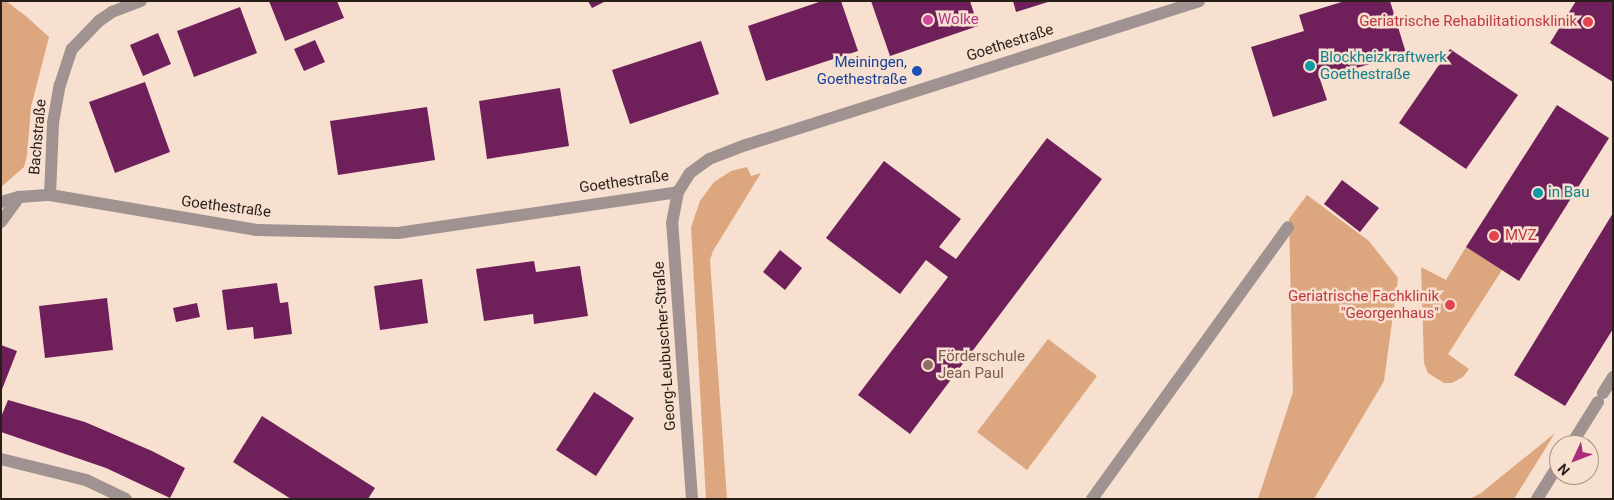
<!DOCTYPE html>
<html>
<head>
<meta charset="utf-8">
<style>
  body { margin:0 }
  #map { position:relative; width:1614px; height:500px; overflow:hidden; background:#f7e0cf; font-family:Roboto,sans-serif }
  div>[style] { position:absolute }
  [style*='--x'] { left:calc(var(--x)*1px); top:calc(var(--y)*1px); width:calc(var(--w)*1px); rotate:calc(var(--a)*1deg) }
  .green>* { inset:0; background:#dca77f }
  .building>* { inset:0; background:#6f205a }
  .minor>* { height:12px; margin:-6px; padding:0 6px; transform-origin:6px; border-radius:6px; background:#9f9291 }
  .dots>* { width:14px; height:14px; translate:-50% -50%; box-sizing:border-box; border:2px solid #f7e0cf; border-radius:50% }
  span { translate:-50% -50%; white-space:nowrap; text-align:center; line-height:1.15; -webkit-text-stroke:5px #f7e0cf; paint-order:stroke }
  .hotel-label { font-size:15px; color:#b23c85 }
  .left { translate:0 -50%; text-align:left }
  .health-label { font-size:15px; color:#be3a42 }
  .right { translate:-100% -50%; text-align:right }
  .street-label { font-size:15px; color:#271f18 }
  .culture-label { font-size:15px; color:#0d838f }
  .transit-label { font-size:15px; color:#164399 }
  .education-label { font-size:15px; color:#785e54 }
  .frame { position:absolute; inset:0; border:2px solid #271f18; pointer-events:none }
  .north { position:absolute; left:1549px; top:435px; width:50px; height:50px; box-sizing:border-box; background:#f7e0cf; border:1px solid #a49386; border-radius:50%; rotate:227deg; font-size:14px; font-weight:700; line-height:20px; text-align:center; color:#271f18 }
  .north::after { content:''; display:block; margin:auto; width:18px; height:22px; background:#aa2c7d; clip-path:polygon(50% 0,100% 100%,50% 72%,0 100%) }
</style>
</head>
<body>
<div id="map">
  <div class="green">
    <i style="clip-path:polygon(1px 1px,6px 1px,27px 17px,49px 37px,31px 107px,27px 156px,24px 167px,1px 187px)"></i>
    <i style="clip-path:polygon(747px 167px,751px 176px,761px 173px,713px 251px,710px 260px,727px 499px,706px 499px,691px 227px,700px 201px,714px 182px,731px 171px)"></i>
    <i style="clip-path:polygon(1307px 195px,1369px 241px,1398px 278px,1384px 381px,1314px 499px,1258px 499px,1293px 392px,1289px 219px)"></i>
    <i style="clip-path:polygon(1466px 247px,1502px 270px,1448px 354px,1469px 369px,1463px 377px,1452px 383px,1444px 383px,1428px 373px,1424px 363px,1421px 267px,1446px 280px)"></i>
    <i style="clip-path:polygon(1048px 339px,1097px 376px,1027px 470px,977px 432px)"></i>
    <i style="clip-path:polygon(1555px 433px,1514px 499px,1470px 499px,1481px 493px)"></i>
  </div>
  <div class="building">
    <i style="clip-path:polygon(269px 1px,337px 1px,344px 18px,285px 41px)"></i>
    <i style="clip-path:polygon(588px 1px,606px 1px,592px 8px)"></i>
    <i style="clip-path:polygon(822px 1px,841px 1px,858px 51px,766px 81px,748px 26px)"></i>
    <i style="clip-path:polygon(871px 1px,970px 1px,978px 26px,890px 56px)"></i>
    <i style="clip-path:polygon(1013px 1px,1048px 1px,1048px 2px,1016px 12px)"></i>
    <i style="clip-path:polygon(1345px 1px,1390px 1px,1406px 53px,1320px 79px,1327px 100px,1273px 117px,1251px 47px,1304px 31px,1299px 15px)"></i>
    <i style="clip-path:polygon(1576px 1px,1613px 1px,1613px 82px,1550px 43px)"></i>
    <i style="clip-path:polygon(240px 7px,257px 53px,194px 77px,177px 31px)"></i>
    <i style="clip-path:polygon(158px 33px,171px 64px,143px 76px,130px 45px)"></i>
    <i style="clip-path:polygon(315px 40px,325px 62px,304px 71px,294px 49px)"></i>
    <i style="clip-path:polygon(701px 41px,719px 94px,630px 124px,612px 70px)"></i>
    <i style="clip-path:polygon(1450px 49px,1518px 95px,1466px 169px,1399px 123px)"></i>
    <i style="clip-path:polygon(145px 82px,170px 152px,115px 173px,89px 102px)"></i>
    <i style="clip-path:polygon(560px 88px,569px 146px,487px 159px,479px 101px)"></i>
    <i style="clip-path:polygon(1557px 105px,1609px 138px,1519px 281px,1466px 247px)"></i>
    <i style="clip-path:polygon(427px 107px,435px 160px,338px 175px,330px 121px)"></i>
    <i style="clip-path:polygon(1047px 138px,1102px 179px,910px 434px,858px 395px,948px 277px,926px 260px,900px 294px,826px 238px,884px 161px,961px 219px,939px 247px,956px 259px)"></i>
    <i style="clip-path:polygon(1342px 180px,1379px 208px,1360px 232px,1324px 204px)"></i>
    <i style="clip-path:polygon(1613px 213px,1613px 329px,1565px 406px,1514px 375px)"></i>
    <i style="clip-path:polygon(780px 250px,802px 268px,785px 290px,763px 272px)"></i>
    <i style="clip-path:polygon(534px 261px,536px 272px,580px 266px,588px 316px,534px 324px,533px 314px,484px 321px,476px 269px)"></i>
    <i style="clip-path:polygon(422px 279px,428px 323px,380px 330px,374px 286px)"></i>
    <i style="clip-path:polygon(277px 283px,280px 303px,288px 302px,292px 334px,254px 339px,253px 327px,227px 330px,222px 290px)"></i>
    <i style="clip-path:polygon(107px 298px,113px 350px,45px 358px,39px 306px)"></i>
    <i style="clip-path:polygon(197px 303px,200px 317px,176px 322px,173px 308px)"></i>
    <i style="clip-path:polygon(1px 345px,17px 351px,1px 392px)"></i>
    <i style="clip-path:polygon(594px 392px,634px 418px,596px 476px,556px 450px)"></i>
    <i style="clip-path:polygon(8px 400px,85px 422px,152px 451px,185px 468px,170px 498px,106px 468px,1px 432px,1px 417px)"></i>
    <i style="clip-path:polygon(262px 416px,375px 488px,368px 499px,291px 499px,233px 462px)"></i>
  </div>
  <div class="minor">
    <i style="--x:50;--y:195;--w:72;--a:-87.6"></i>
    <i style="--x:53;--y:123;--w:39;--a:-80"></i>
    <i style="--x:60;--y:85;--w:38;--a:-72"></i>
    <i style="--x:72;--y:49;--w:39;--a:-46"></i>
    <i style="--x:99;--y:21;--w:16;--a:-35"></i>
    <i style="--x:112;--y:12;--w:31;--a:-21"></i>
    <i style="--x:1;--y:202;--w:19;--a:-16"></i>
    <i style="--x:19;--y:197;--w:31;--a:-4"></i>
    <i style="--x:50;--y:195;--w:210;--a:9.6"></i>
    <i style="--x:257;--y:230;--w:141;--a:1.2"></i>
    <i style="--x:398;--y:233;--w:283;--a:-8.3"></i>
    <i style="--x:1;--y:222;--w:31;--a:-54"></i>
    <i style="--x:1603;--y:393;--w:19;--a:-58"></i>
    <i style="--x:1571;--y:445;--w:51;--a:-57.9"></i>
    <i style="--x:1;--y:459;--w:88;--a:13.9"></i>
    <i style="--x:86;--y:480;--w:44;--a:25.4"></i>
    <i style="--x:692;--y:499;--w:277;--a:-94.1"></i>
    <i style="--x:672;--y:223;--w:32;--a:-79"></i>
    <i style="--x:678;--y:192;--w:22;--a:-58"></i>
    <i style="--x:690;--y:173;--w:24;--a:-36"></i>
    <i style="--x:709;--y:159;--w:40;--a:-21"></i>
    <i style="--x:746;--y:145;--w:475;--a:-17.6"></i>
    <i style="--x:1092;--y:499;--w:335;--a:-54.2"></i>
    <i style="--x:1537;--y:499;--w:41;--a:-57.8"></i>
  </div>
  <div class="dots">
    <i style="left:928px;top:20px;background:#d1479c"></i>
    <i style="left:1588px;top:22px;background:#e0444e"></i>
    <i style="left:1310px;top:66px;background:#0f9aa8"></i>
    <i style="left:917px;top:71px;background:#1a4fb4"></i>
    <i style="left:1538px;top:193px;background:#0f9aa8"></i>
    <i style="left:1494px;top:236px;background:#e0444e"></i>
    <i style="left:1450px;top:305px;background:#e0444e"></i>
    <i style="left:928px;top:365px;background:#8d6e63"></i>
  </div>
  <div class="hotel-label">
    <span class="left" style="left:938px;top:20px">Wolke</span>
  </div>
  <div class="health-label">
    <span class="right" style="left:1577px;top:22px">Geriatrische Rehabilitationsklinik</span>
    <span class="left" style="left:1505px;top:236px">MVZ</span>
    <span class="right" style="left:1439px;top:305px">Geriatrische Fachklinik<br>"Georgenhaus"</span>
  </div>
  <div class="street-label">
    <span style="left:1010px;top:43px;rotate:-18deg">Goethestraße</span>
    <span style="left:38px;top:137px;rotate:-85deg">Bachstraße</span>
    <span style="left:624px;top:182px;rotate:-8deg">Goethestraße</span>
    <span style="left:226px;top:207px;rotate:7deg">Goethestraße</span>
    <span style="left:665px;top:346px;rotate:-94deg">Georg-Leubuscher-Straße</span>
  </div>
  <div class="culture-label">
    <span class="left" style="left:1320px;top:66px">Blockheizkraftwerk<br>Goethestraße</span>
    <span class="left" style="left:1548px;top:193px">in Bau</span>
  </div>
  <div class="transit-label">
    <span class="right" style="left:907px;top:71px">Meiningen,<br>Goethestraße</span>
  </div>
  <div class="education-label">
    <span class="left" style="left:938px;top:365px">Förderschule<br>Jean Paul</span>
  </div>
  <div class="frame"></div>
  <div class="north">N</div>
</div>
</body>
</html>
